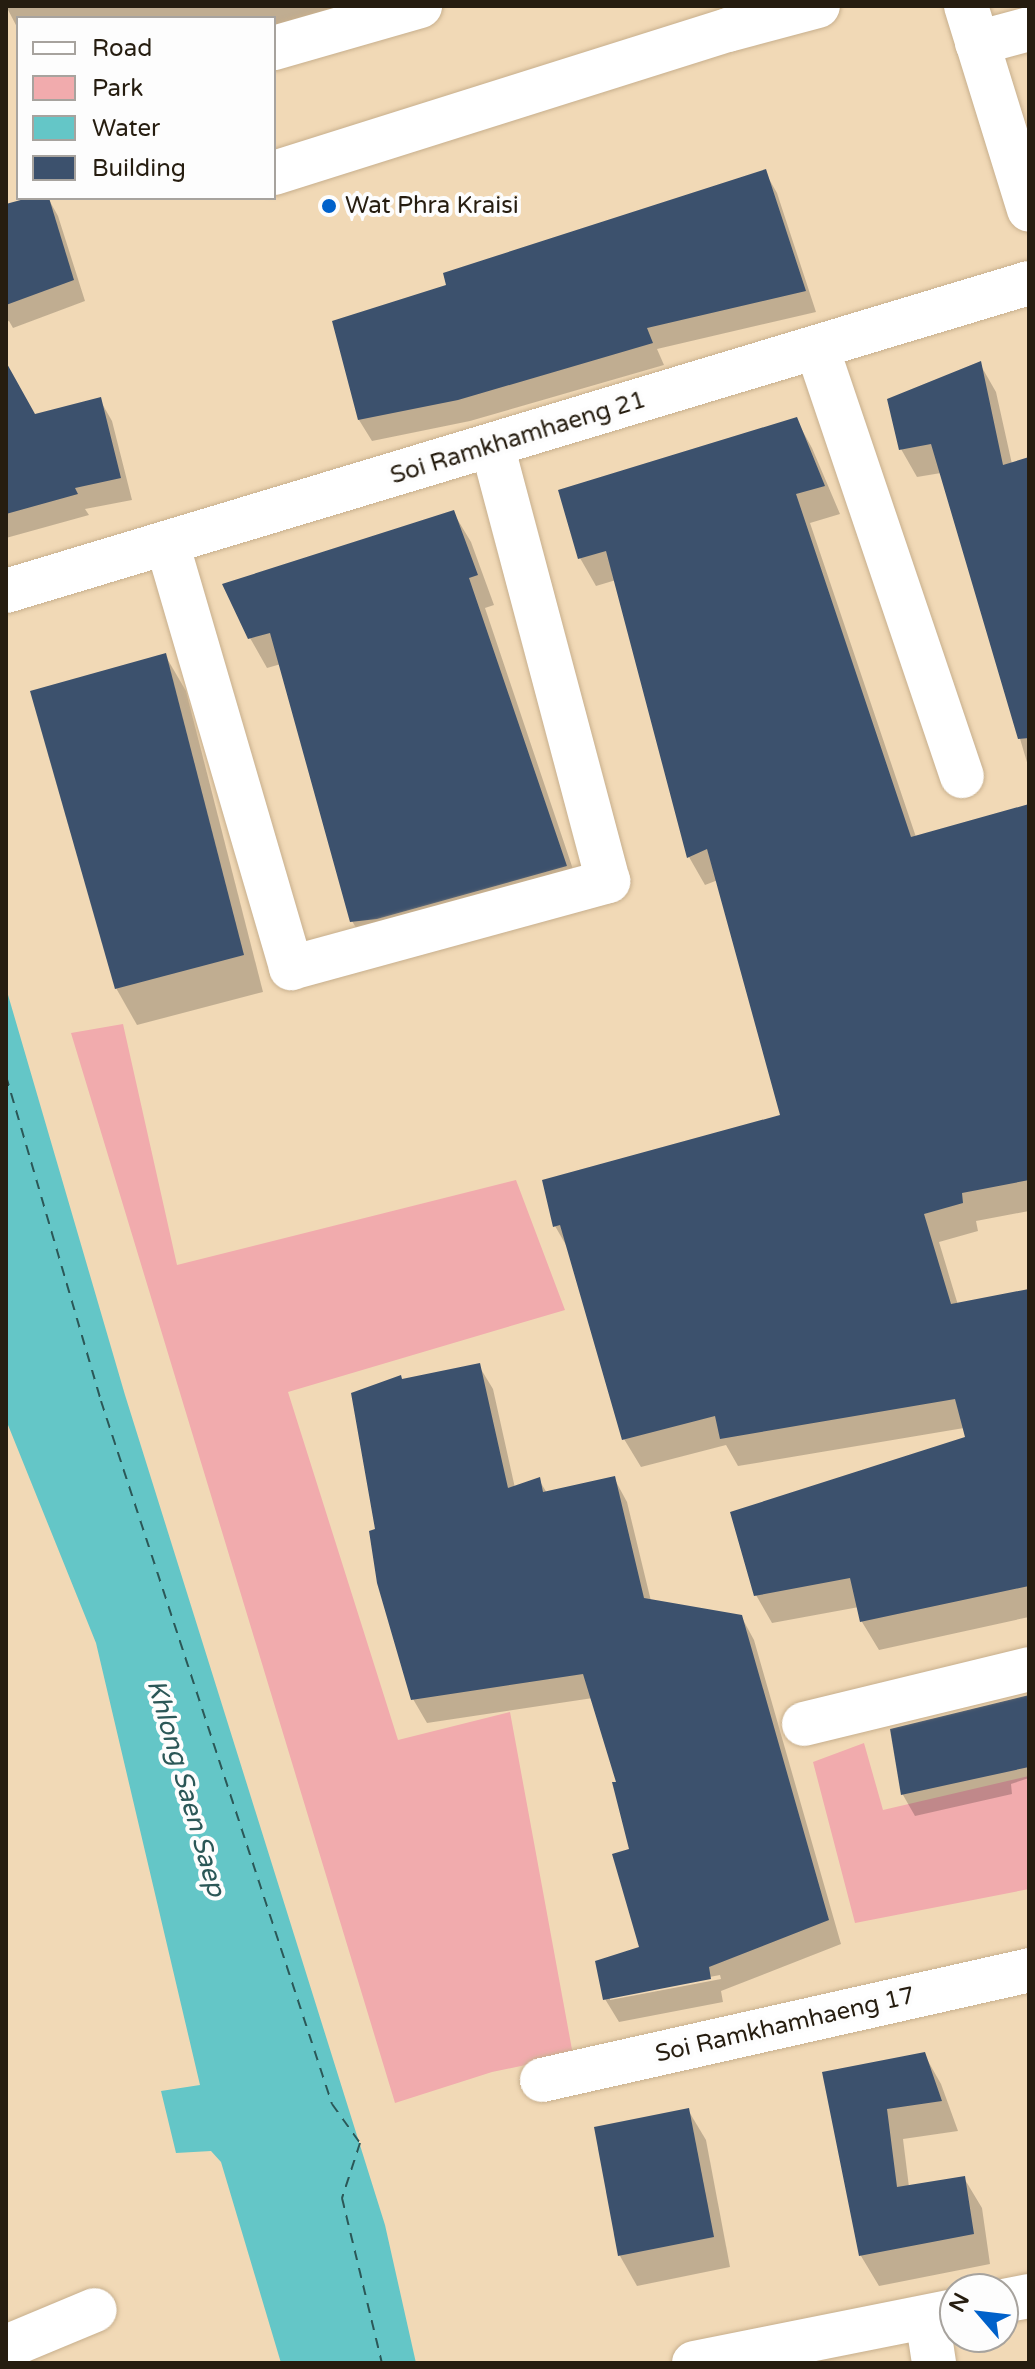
<!DOCTYPE html>
<html>
<head>
<meta charset="utf-8">
<style>
  body { margin:0 }
  #map { position:relative; width:1035px; height:2369px; overflow:hidden; background:#f1d9b6; font-family:"Varela Round",sans-serif }
  div>[style] { position:absolute }
  [style*='--x'] { left:calc(var(--x)*1px); top:calc(var(--y)*1px); width:calc(var(--w)*1px); rotate:calc(var(--a)*1deg) }
  .green>* { inset:0; background:#f1abad }
  .water>* { inset:0; background:#64c6c7 }
  .shadow>* { inset:0; background:#0003 }
  .ferry>* { height:2px; margin-top:-1px; transform-origin:0; background:repeating-linear-gradient(90deg,#2b5757 0 10px,transparent 0 18px) }
  .building>* { inset:0; background:#3c516d }
  .roads { filter:drop-shadow(0 0 2px #c7af8d) drop-shadow(0 0 2px #c7af8d) }
  .minor>* { height:44px; margin:-22px; padding:0 22px; transform-origin:22px; border-radius:22px; background:#fff }
  .dots>* { width:22px; height:22px; translate:-50% -50%; box-sizing:border-box; border:4px solid #fdfdfd; border-radius:50% }
  span { translate:-50% -50%; white-space:nowrap; text-align:center; line-height:1.15; -webkit-text-stroke:8px #fdfdfd; paint-order:stroke }
  .poi-label { font-size:24px; color:#261d10 }
  .left { translate:0 -50%; text-align:left }
  .street-label { font-size:24px; color:#261d10 }
  .water-label { font-size:26px; color:#2b5757; font-style:italic }
  .frame { position:absolute; inset:0; border:8px solid #261d10; pointer-events:none }
  .legend { position:absolute; left:16px; top:16px; width:260px; height:184px; box-sizing:border-box; background:#fdfdfd; border:2px solid #a7a39e; margin:0; padding:10px 14px; list-style:none; font-size:24px; color:#261d10 }
  .legend li { display:flex; align-items:center; gap:16px; height:40px }
  .legend b { width:40px; border:2px solid #a7a39e }
  .north { position:absolute; left:939px; top:2273px; width:80px; height:80px; box-sizing:border-box; background:#fdfdfd; border:2px solid #a7a39e; border-radius:50%; rotate:298deg; font-size:22px; font-weight:700; line-height:32px; text-align:center; color:#261d10 }
  .north::after { content:''; display:block; margin:auto; width:28px; height:36px; background:#0061ca; clip-path:polygon(50% 0,100% 100%,50% 72%,0 100%) }
</style>
</head>
<body>
<div id="map">
  <div class="green">
    <i style="clip-path:polygon(123px 1024px,177px 1265px,516px 1180px,565px 1310px,288px 1392px,398px 1740px,510px 1712px,573px 2055px,492px 2072px,395px 2103px,71px 1033px)"></i>
    <i style="clip-path:polygon(864px 1743px,883px 1810px,1029px 1776px,1029px 1889px,855px 1923px,813px 1762px)"></i>
  </div>
  <div class="water">
    <i style="clip-path:polygon(6px 988px,125px 1395px,385px 2225px,416px 2363px,281px 2363px,221px 2162px,211px 2151px,176px 2153px,161px 2091px,200px 2085px,96px 1643px,6px 1420px)"></i>
  </div>
  <div class="shadow">
    <i style="clip-path:polygon(6px 6px,422px 6px,274px 65px,274px 18px,18px 18px,18px 29px)"></i>
    <i style="clip-path:polygon(765px 172px,777px 193px,816px 312px,657px 349px,664px 365px,470px 421px,372px 441px,359px 420px,449px 287px)"></i>
    <i style="clip-path:polygon(34px 198px,48px 198px,58px 216px,85px 301px,13px 328px,9px 321px,6px 322px,6px 205px)"></i>
    <i style="clip-path:polygon(980px 364px,996px 392px,1012px 464px,1029px 459px,1029px 769px,941px 473px,917px 477px,901px 449px)"></i>
    <i style="clip-path:polygon(100px 400px,112px 421px,132px 500px,85px 509px,89px 515px,6px 538px,6px 427px)"></i>
    <i style="clip-path:polygon(796px 419px,812px 448px,840px 514px,810px 523px,916px 837px,1029px 806px,1029px 1211px,976px 1221px,978px 1231px,939px 1242px,958px 1305px,1029px 1291px,1029px 1617px,879px 1650px,862px 1622px,859px 1607px,772px 1623px,756px 1595px,967px 1439px,964px 1428px,738px 1466px,726px 1445px,641px 1467px,624px 1439px,570px 1252px,555px 1226px,782px 1117px,718px 880px,705px 885px,689px 857px,616px 580px,596px 586px,580px 558px)"></i>
    <i style="clip-path:polygon(453px 512px,471px 542px,494px 605px,485px 608px,582px 896px,370px 951px,352px 921px,281px 664px,267px 668px,250px 638px)"></i>
    <i style="clip-path:polygon(165px 655px,186px 691px,263px 992px,137px 1025px,116px 988px)"></i>
    <i style="clip-path:polygon(evenodd,479px 1366px,493px 1389px,515px 1488px,539px 1480px,547px 1493px,614px 1478px,627px 1502px,651px 1601px,741px 1616px,754px 1640px,841px 1944px,721px 1991px,723px 2002px,619px 2022px,605px 1999px,641px 1949px,631px 1851px,619px 1784px,593px 1698px,427px 1723px,413px 1699px,377px 1530px,402px 1381px,479px 1366px,720px 1975px,721px 1979px,610px 2000px,610px 1996px,720px 1975px)"></i>
    <i style="clip-path:polygon(1029px 1697px,1029px 1778px,1011px 1784px,1012px 1794px,915px 1816px,903px 1795px,892px 1730px)"></i>
    <i style="clip-path:polygon(924px 2054px,941px 2084px,958px 2131px,903px 2139px,909px 2187px,964px 2178px,982px 2208px,990px 2264px,879px 2286px,861px 2256px,824px 2073px)"></i>
    <i style="clip-path:polygon(688px 2110px,706px 2140px,730px 2267px,637px 2286px,620px 2256px)"></i>
  </div>
  <div class="ferry">
    <i style="--x:6;--y:1076;--w:339;--a:73.7"></i>
    <i style="--x:101;--y:1401;--w:740;--a:71.81"></i>
    <i style="--x:332;--y:2104;--w:48;--a:54.3"></i>
    <i style="--x:360;--y:2143;--w:58;--a:108.1"></i>
    <i style="--x:342;--y:2198;--w:170;--a:76.4"></i>
  </div>
  <div class="building">
    <i style="clip-path:polygon(766px 169px,806px 291px,647px 328px,653px 343px,458px 400px,358px 420px,332px 321px,446px 285px,443px 273px)"></i>
    <i style="clip-path:polygon(28px 198px,49px 198px,74px 280px,6px 305px,6px 204px)"></i>
    <i style="clip-path:polygon(981px 361px,1003px 465px,1029px 457px,1029px 738px,1018px 739px,931px 444px,899px 450px,887px 399px)"></i>
    <i style="clip-path:polygon(6px 362px,35px 414px,101px 397px,121px 478px,75px 488px,78px 494px,6px 514px)"></i>
    <i style="clip-path:polygon(797px 417px,825px 486px,796px 494px,911px 837px,1029px 804px,1029px 1180px,962px 1193px,963px 1203px,924px 1214px,951px 1304px,1029px 1289px,1029px 1586px,860px 1622px,850px 1578px,754px 1596px,730px 1512px,965px 1437px,955px 1399px,720px 1439px,715px 1416px,622px 1440px,560px 1225px,553px 1227px,542px 1180px,780px 1115px,707px 849px,687px 858px,606px 551px,578px 559px,558px 490px)"></i>
    <i style="clip-path:polygon(454px 510px,478px 575px,469px 578px,567px 866px,377px 919px,350px 922px,270px 633px,248px 639px,222px 584px)"></i>
    <i style="clip-path:polygon(166px 653px,244px 955px,115px 989px,30px 691px)"></i>
    <i style="clip-path:polygon(480px 1363px,508px 1488px,540px 1477px,543px 1492px,615px 1476px,644px 1598px,742px 1615px,829px 1920px,709px 1967px,711px 1979px,603px 2000px,595px 1961px,639px 1947px,612px 1854px,629px 1849px,612px 1782px,616px 1782px,583px 1674px,411px 1700px,377px 1583px,369px 1531px,375px 1529px,351px 1393px,401px 1375px,402px 1379px)"></i>
    <i style="clip-path:polygon(1029px 1695px,1029px 1767px,901px 1795px,890px 1729px)"></i>
    <i style="clip-path:polygon(925px 2052px,942px 2101px,887px 2109px,897px 2187px,965px 2176px,974px 2234px,859px 2256px,822px 2072px)"></i>
    <i style="clip-path:polygon(689px 2108px,714px 2237px,618px 2256px,594px 2127px)"></i>
  </div>
  <div class="roads">
    <div class="minor">
      <i style="--x:966;--y:6;--w:213;--a:72.8"></i>
      <i style="--x:977;--y:43;--w:54;--a:-15.1"></i>
      <i style="--x:274;--y:48;--w:152;--a:-16"></i>
      <i style="--x:274;--y:173;--w:476;--a:-17.5"></i>
      <i style="--x:728;--y:30;--w:93;--a:-14.9"></i>
      <i style="--x:817;--y:348;--w:452;--a:71.3"></i>
      <i style="--x:167;--y:543;--w:443;--a:73.7"></i>
      <i style="--x:291;--y:968;--w:329;--a:-15.3"></i>
      <i style="--x:608;--y:881;--w:450;--a:-104.9"></i>
      <i style="--x:6;--y:591;--w:1068;--a:-16.76"></i>
      <i style="--x:804;--y:1724;--w:232;--a:-13.7"></i>
      <i style="--x:542;--y:2080;--w:499;--a:-12.7"></i>
      <i style="--x:1003;--y:2301;--w:26;--a:-11"></i>
      <i style="--x:927;--y:2317;--w:47;--a:81.3"></i>
      <i style="--x:6;--y:2347;--w:96;--a:-22.6"></i>
      <i style="--x:694;--y:2363;--w:266;--a:-11.3"></i>
    </div>
  </div>
  <div class="dots">
    <i style="left:329px;top:206px;background:#0061ca"></i>
  </div>
  <div class="poi-label">
    <span class="left" style="left:345px;top:206px">Wat Phra Kraisi</span>
  </div>
  <div class="street-label">
    <span style="left:518px;top:438px;rotate:-17deg">Soi Ramkhamhaeng 21</span>
    <span style="left:785px;top:2025px;rotate:-13deg">Soi Ramkhamhaeng 17</span>
  </div>
  <div class="water-label">
    <span style="left:186px;top:1788px;rotate:74deg">Khlong Saen Saep</span>
  </div>
  <div class="frame"></div>
  <ul class="legend">
  <li><b style="height:10px;background:#fff"></b>Road</li>
  <li><b style="height:22px;background:#f1abad"></b>Park</li>
  <li><b style="height:22px;background:#64c6c7"></b>Water</li>
  <li><b style="height:22px;background:#3c516d"></b>Building</li>
  </ul>
  <div class="north">N</div>
</div>
</body>
</html>
